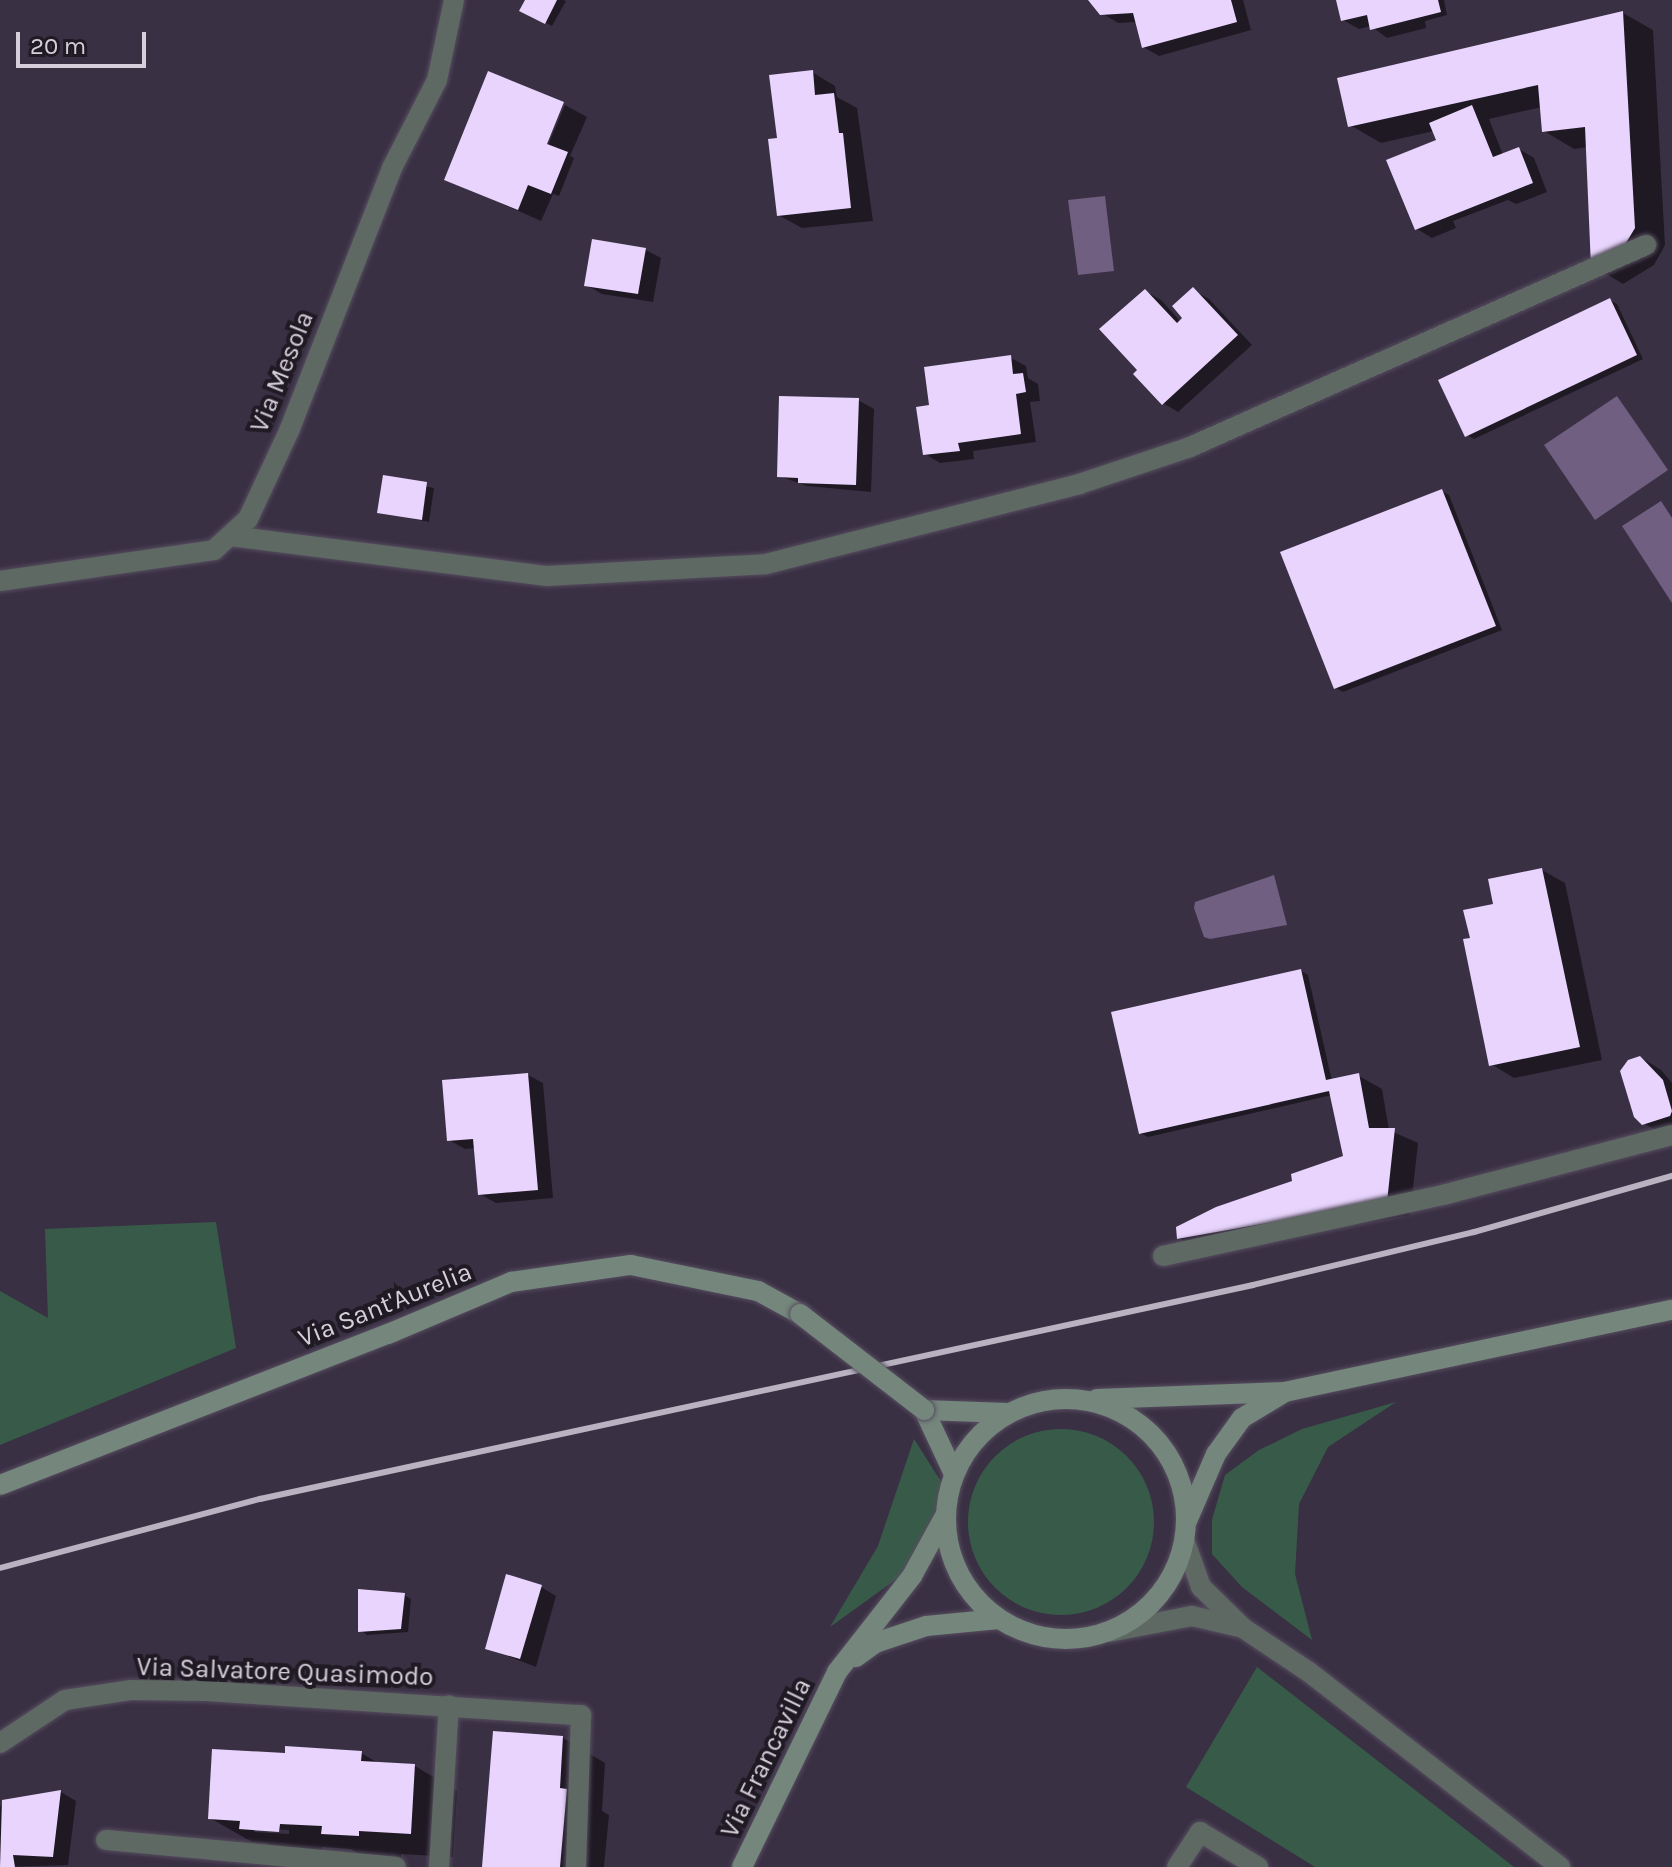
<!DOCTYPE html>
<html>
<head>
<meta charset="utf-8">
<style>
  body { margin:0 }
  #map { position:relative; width:1672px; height:1867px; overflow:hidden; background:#3a3044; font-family:Karla,sans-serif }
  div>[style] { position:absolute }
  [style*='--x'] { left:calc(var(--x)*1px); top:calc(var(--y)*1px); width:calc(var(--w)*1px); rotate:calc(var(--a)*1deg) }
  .green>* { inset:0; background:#385b49 }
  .round { border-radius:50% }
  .water>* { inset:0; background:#705f81 }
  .shadow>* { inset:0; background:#0007 }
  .building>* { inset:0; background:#e8d4fc }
  .roads { filter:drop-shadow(0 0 2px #564d5f) drop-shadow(0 0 2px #564d5f) }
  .minor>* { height:20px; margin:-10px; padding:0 10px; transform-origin:10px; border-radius:10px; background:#5e6963 }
  .tertiary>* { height:20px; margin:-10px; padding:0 10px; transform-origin:10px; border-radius:10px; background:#5e6963 }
  .secondary>* { height:20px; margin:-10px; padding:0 10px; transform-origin:10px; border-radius:10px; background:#75867c }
  .secondary>.ring { margin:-10px; padding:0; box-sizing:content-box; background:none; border:20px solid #75867c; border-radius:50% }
  .rail>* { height:6px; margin:-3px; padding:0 3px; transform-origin:3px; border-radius:3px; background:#b9b2c0 }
  .bridges { filter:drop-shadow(0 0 2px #564d5f) drop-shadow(0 0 2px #564d5f) }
  .secondary-bridge>* { height:20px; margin:-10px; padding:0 10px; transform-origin:10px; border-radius:10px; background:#75867c }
  span { translate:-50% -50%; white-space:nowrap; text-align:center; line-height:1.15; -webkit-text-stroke:8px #1f1a23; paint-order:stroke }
  .street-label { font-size:26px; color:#d5cfdb }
  .scale { position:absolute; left:16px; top:32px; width:130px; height:36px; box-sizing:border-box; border:4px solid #d5cfdb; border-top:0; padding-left:10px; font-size:24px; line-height:28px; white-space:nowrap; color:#d5cfdb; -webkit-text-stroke:6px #1f1a23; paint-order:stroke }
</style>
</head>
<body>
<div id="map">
  <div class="green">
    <i style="clip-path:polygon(216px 1222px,236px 1348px,0 1445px,0 1291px,48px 1318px,45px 1229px)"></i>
    <i style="clip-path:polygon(1396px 1402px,1328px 1447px,1299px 1504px,1295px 1574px,1312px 1640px,1242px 1587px,1212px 1554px,1212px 1520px,1225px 1475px,1259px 1450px,1302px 1429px)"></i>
    <i class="round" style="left:968px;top:1429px;width:186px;height:186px"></i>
    <i style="clip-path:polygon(914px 1439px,942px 1483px,932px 1526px,898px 1578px,830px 1627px,878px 1546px)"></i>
    <i style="clip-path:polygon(1257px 1667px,1514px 1867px,1315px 1867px,1186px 1787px)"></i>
  </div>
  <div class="water">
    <i style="clip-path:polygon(1105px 196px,1114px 271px,1078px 275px,1068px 200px)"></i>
    <i style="clip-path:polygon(1617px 396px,1668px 470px,1595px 520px,1544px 445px)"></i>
    <i style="clip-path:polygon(1661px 501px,1672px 518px,1672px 603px,1622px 526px)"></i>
    <i style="clip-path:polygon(1274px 875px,1287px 925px,1210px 939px,1204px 937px,1194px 908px,1195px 902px)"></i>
  </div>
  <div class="shadow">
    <i style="clip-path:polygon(527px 0,563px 0,566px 1px,552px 26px,522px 10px)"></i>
    <i style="clip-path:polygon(1091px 0,1243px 0,1251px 30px,1159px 56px,1143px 47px,1137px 22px,1118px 23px,1095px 9px)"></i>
    <i style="clip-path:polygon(1338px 0,1444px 0,1447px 15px,1425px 21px,1426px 28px,1387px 38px,1371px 26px,1359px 29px,1343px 20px)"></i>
    <i style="clip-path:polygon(1623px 13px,1653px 30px,1665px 245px,1654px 265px,1623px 284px,1593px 266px,1588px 147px,1574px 149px,1544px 131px,1542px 107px,1489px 119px,1503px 155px,1519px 149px,1534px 158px,1547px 192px,1516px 204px,1508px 200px,1453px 221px,1456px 228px,1432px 238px,1417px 229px,1439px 141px,1434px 131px,1381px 143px,1350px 125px)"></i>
    <i style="clip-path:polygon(812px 72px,835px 86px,837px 97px,857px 108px,873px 221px,802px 228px,778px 215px,779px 140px)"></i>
    <i style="clip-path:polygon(565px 105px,587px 117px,570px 156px,574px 158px,559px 196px,553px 194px,541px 221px,447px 179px,548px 145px)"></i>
    <i style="clip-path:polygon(646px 250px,661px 258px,653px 302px,602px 294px,586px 285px)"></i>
    <i style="clip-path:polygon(1193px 290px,1209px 299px,1252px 345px,1178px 412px,1163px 403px,1140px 370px,1145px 291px,1161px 300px,1181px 322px)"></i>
    <i style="clip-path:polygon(1610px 300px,1617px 304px,1643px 359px,1474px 439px,1467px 435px)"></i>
    <i style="clip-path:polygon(1011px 358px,1026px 366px,1028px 378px,1038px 384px,1040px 401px,1030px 402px,1036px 442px,973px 451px,974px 459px,940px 463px,925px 454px,931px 407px)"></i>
    <i style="clip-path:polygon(858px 400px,874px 409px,871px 492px,807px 486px,779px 476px)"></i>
    <i style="clip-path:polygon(384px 478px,434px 488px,429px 522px,379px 512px)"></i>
    <i style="clip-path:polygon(1441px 491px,1449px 495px,1502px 630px,1343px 692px,1336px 688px)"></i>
    <i style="clip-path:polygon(1542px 870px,1565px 883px,1602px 1060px,1514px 1078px,1491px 1064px,1472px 939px,1495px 905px)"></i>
    <i style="clip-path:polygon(1301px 971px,1308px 975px,1332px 1081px,1359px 1076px,1382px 1089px,1389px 1130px,1418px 1143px,1410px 1215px,1202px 1251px,1179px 1238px,1346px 1157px,1332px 1095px,1148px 1137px,1140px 1133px)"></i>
    <i style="clip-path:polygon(1645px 1060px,1661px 1070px,1672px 1083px,1672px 1128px,1659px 1132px,1643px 1123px,1629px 1062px)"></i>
    <i style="clip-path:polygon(528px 1075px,543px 1083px,553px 1198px,496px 1203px,480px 1194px,476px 1148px,465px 1149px,449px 1140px)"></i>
    <i style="clip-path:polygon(541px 1587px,556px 1596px,536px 1667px,487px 1648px)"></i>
    <i style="clip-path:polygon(404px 1595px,411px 1599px,408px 1632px,367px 1635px,360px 1630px)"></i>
    <i style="clip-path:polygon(563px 1738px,605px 1763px,602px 1811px,609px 1815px,604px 1867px,484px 1867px)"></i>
    <i style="clip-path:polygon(evenodd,361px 1753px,380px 1764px,415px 1766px,457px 1791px,453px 1857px,401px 1854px,401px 1860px,365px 1857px,350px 1849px,322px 1847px,321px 1855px,284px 1853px,267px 1843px,252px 1842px,210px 1818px,286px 1755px,361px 1753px,251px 1828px,289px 1830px,289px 1834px,255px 1832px,251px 1828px)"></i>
    <i style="clip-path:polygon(61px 1792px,76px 1801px,68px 1865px,0 1867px,0 1807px,3px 1802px)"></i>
  </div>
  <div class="building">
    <i style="clip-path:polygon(525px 0,557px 0,545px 24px,519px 11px)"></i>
    <i style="clip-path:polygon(1088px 0,1231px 0,1237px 22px,1142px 48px,1133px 13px,1100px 15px)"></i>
    <i style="clip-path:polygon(1336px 0,1438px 0,1441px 12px,1370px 30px,1367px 15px,1341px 21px)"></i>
    <i style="clip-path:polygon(1623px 11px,1635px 228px,1623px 248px,1591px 267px,1585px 127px,1542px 132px,1538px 85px,1348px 127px,1337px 78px)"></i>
    <i style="clip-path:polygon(813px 70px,815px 95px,834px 93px,839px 133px,843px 133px,851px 208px,777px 216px,768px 139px,777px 138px,769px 75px)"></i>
    <i style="clip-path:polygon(488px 71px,564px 102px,547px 144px,568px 152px,551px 194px,528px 185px,518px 210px,444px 180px)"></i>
    <i style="clip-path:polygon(1472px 105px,1493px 157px,1519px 147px,1533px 183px,1415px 230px,1386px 160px,1436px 140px,1429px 123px)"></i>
    <i style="clip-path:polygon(592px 239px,646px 248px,638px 294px,584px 286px)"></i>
    <i style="clip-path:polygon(1193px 287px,1238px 335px,1162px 405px,1133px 374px,1137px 370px,1099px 329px,1145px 289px,1177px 323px,1182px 318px,1172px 306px)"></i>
    <i style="clip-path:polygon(1610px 298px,1637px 355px,1465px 437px,1438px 380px)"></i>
    <i style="clip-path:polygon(1011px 355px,1013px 374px,1023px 373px,1026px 392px,1016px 394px,1021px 434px,958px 443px,960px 451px,923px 455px,916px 407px,929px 405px,924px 367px)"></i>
    <i style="clip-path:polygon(779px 396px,859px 398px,856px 485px,798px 483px,798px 478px,777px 477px)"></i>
    <i style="clip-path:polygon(383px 475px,427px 482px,422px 520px,377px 513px)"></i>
    <i style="clip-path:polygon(1442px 489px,1496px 626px,1334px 689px,1280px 552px)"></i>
    <i style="clip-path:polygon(1542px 868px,1580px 1047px,1489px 1066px,1463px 939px,1470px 938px,1463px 910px,1493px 904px,1488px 879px)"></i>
    <i style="clip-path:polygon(1301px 969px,1326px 1080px,1359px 1073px,1369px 1128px,1395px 1128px,1387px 1202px,1177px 1239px,1176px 1227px,1216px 1207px,1292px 1181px,1291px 1174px,1343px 1156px,1329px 1091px,1139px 1134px,1111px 1012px)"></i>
    <i style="clip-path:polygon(1640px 1056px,1663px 1080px,1672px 1111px,1670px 1116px,1642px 1125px,1634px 1117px,1620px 1071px,1628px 1060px)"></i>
    <i style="clip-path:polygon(528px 1073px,538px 1190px,478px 1195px,473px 1139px,447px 1141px,442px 1080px)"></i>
    <i style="clip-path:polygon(506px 1574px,542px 1585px,520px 1659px,485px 1649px)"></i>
    <i style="clip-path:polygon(358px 1589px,405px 1593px,401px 1629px,358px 1632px)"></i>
    <i style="clip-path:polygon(493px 1731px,563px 1736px,560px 1788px,567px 1789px,560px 1867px,482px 1867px)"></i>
    <i style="clip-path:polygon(285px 1746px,362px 1751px,361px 1761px,415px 1764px,411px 1834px,359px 1831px,359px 1836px,321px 1834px,322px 1826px,280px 1824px,279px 1832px,239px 1829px,240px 1821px,208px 1819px,212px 1749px,285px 1753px)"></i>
    <i style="clip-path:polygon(61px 1790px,53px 1857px,13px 1855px,15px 1867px,0 1867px,2px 1800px)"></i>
  </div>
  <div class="roads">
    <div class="minor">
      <i style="--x:230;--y:536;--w:320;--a:7.2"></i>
      <i style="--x:547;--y:576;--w:219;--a:-3.1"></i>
      <i style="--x:766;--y:564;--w:323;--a:-14.3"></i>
      <i style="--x:1079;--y:484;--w:117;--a:-18.4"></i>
      <i style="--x:1190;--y:447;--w:499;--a:-23.9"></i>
      <i style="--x:0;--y:581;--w:216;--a:-8.2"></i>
      <i style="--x:214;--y:550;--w:46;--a:-42.4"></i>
      <i style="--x:248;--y:519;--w:97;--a:-65"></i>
      <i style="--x:289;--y:431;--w:282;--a:-68.6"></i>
      <i style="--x:392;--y:168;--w:99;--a:-62.9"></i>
      <i style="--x:437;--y:80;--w:82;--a:-78"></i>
      <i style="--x:1163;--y:1256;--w:287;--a:-12.3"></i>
      <i style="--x:1443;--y:1195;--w:237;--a:-14.7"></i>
      <i style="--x:0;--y:1743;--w:78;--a:-33.5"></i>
      <i style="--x:65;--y:1700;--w:66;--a:-8.7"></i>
      <i style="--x:130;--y:1690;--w:76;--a:0.8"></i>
      <i style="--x:206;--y:1691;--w:376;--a:3.7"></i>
      <i style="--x:581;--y:1715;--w:152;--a:91.9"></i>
      <i style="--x:106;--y:1840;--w:291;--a:5.3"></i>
      <i style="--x:439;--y:1867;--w:162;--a:-86.5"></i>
      <i style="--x:1177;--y:1867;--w:42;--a:-56.7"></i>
      <i style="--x:1200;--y:1832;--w:68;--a:31.1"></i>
    </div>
    <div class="tertiary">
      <i style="--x:1185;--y:1542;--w:48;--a:70.4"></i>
      <i style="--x:1201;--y:1587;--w:59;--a:44.3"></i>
      <i style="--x:1243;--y:1628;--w:79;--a:33.7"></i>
      <i style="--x:1309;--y:1672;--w:318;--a:37.8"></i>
      <i style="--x:1109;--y:1632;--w:85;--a:-10.9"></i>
      <i style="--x:1192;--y:1616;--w:52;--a:13.2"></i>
    </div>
    <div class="secondary">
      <i class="ring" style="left:946px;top:1399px;width:220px;height:220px"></i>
      <i style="--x:1097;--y:1399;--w:188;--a:-2.1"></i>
      <i style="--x:1285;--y:1392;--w:396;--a:-12"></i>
      <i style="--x:954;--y:1474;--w:71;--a:-115.1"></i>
      <i style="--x:924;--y:1410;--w:83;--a:2.1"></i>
      <i style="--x:0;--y:1485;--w:416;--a:-21.3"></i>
      <i style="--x:388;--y:1334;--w:134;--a:-22.9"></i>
      <i style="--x:511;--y:1282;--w:121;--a:-8.1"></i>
      <i style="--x:631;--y:1265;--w:130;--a:11.6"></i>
      <i style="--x:758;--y:1291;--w:48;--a:28.7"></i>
      <i style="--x:1187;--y:1521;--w:73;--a:-66.6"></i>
      <i style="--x:1216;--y:1454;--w:44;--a:-54.2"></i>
      <i style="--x:1242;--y:1418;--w:47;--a:-31"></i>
      <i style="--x:856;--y:1657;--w:24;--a:-36"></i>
      <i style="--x:875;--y:1643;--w:54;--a:-18.4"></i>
      <i style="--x:926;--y:1626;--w:73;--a:-5.5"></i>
      <i style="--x:742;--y:1867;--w:217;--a:-64"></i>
      <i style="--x:837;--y:1672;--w:122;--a:-52"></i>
      <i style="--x:912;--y:1576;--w:71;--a:-61.3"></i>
    </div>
  </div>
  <div class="rail">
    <i style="--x:0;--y:1568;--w:269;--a:-14.9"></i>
    <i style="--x:260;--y:1499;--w:1016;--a:-12.16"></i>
    <i style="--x:1253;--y:1285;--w:227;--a:-13.5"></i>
    <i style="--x:1474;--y:1232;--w:206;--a:-15.8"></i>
  </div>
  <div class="bridges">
    <div class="secondary-bridge">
      <i style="--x:800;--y:1314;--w:157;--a:37.7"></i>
    </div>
  </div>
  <div class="street-label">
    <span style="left:282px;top:372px;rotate:-68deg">Via Mesola</span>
    <span style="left:385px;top:1305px;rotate:-22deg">Via Sant'Aurelia</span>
    <span style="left:285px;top:1672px;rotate:2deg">Via Salvatore Quasimodo</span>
    <span style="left:766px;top:1758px;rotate:-64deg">Via Francavilla</span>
  </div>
  <div class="scale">20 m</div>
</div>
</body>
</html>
